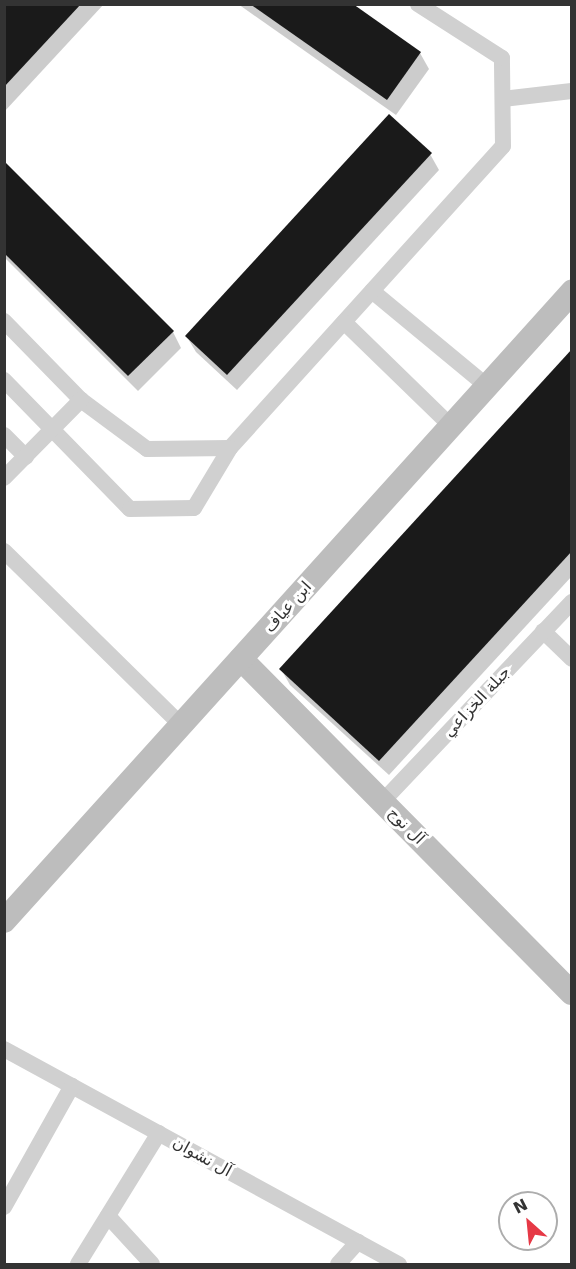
<!DOCTYPE html>
<html>
<head>
<meta charset="utf-8">
<style>
  body { margin:0 }
  #map { position:relative; width:576px; height:1269px; overflow:hidden; background:#fff; font-family:"DejaVu Sans","Noto Naskh Arabic",sans-serif }
  div>[style] { position:absolute }
  [style*='--x'] { left:calc(var(--x)*1px); top:calc(var(--y)*1px); width:calc(var(--w)*1px); rotate:calc(var(--a)*1deg) }
  .shadow>* { inset:0; background:#0003 }
  .building>* { inset:0; background:#1a1a1a }
  .street>* { height:16px; margin:-8px; padding:0 8px; transform-origin:8px; border-radius:8px; background:#d0d0d0 }
  .secondary>* { height:24px; margin:-12px; padding:0 12px; transform-origin:12px; border-radius:12px; background:#bdbdbd }
  span { translate:-50% -50%; white-space:nowrap; text-align:center; line-height:1.15; -webkit-text-stroke:6px #fff; paint-order:stroke }
  .street-label { font-size:16px; color:#333 }
  .frame { position:absolute; inset:0; border:6px solid #333; pointer-events:none }
  .north { position:absolute; left:498px; top:1191px; width:60px; height:60px; box-sizing:border-box; background:#fff; border:2px solid #adadad; border-radius:50%; rotate:333deg; font-size:16px; font-weight:700; line-height:24px; text-align:center; color:#333 }
  .north::after { content:''; display:block; margin:auto; width:21px; height:27px; background:#e63946; clip-path:polygon(50% 0,100% 100%,50% 72%,0 100%) }
</style>
</head>
<body>
<div id="map">
  <div class="shadow">
    <i style="clip-path:polygon(4px 4px,104px 4px,4px 112px)"></i>
    <i style="clip-path:polygon(238px 4px,350px 4px,420px 53px,429px 69px,396px 115px)"></i>
    <i style="clip-path:polygon(430px 154px,439px 170px,237px 390px,196px 352px,187px 337px)"></i>
    <i style="clip-path:polygon(4px 164px,173px 332px,181px 348px,138px 391px,4px 257px)"></i>
    <i style="clip-path:polygon(572px 351px,572px 576px,389px 775px,290px 685px,281px 669px)"></i>
  </div>
  <div class="building">
    <i style="clip-path:polygon(4px 4px,81px 4px,4px 87px)"></i>
    <i style="clip-path:polygon(250px 4px,353px 4px,421px 52px,387px 100px)"></i>
    <i style="clip-path:polygon(389px 114px,432px 153px,227px 375px,185px 336px)"></i>
    <i style="clip-path:polygon(4px 161px,174px 331px,128px 376px,4px 253px)"></i>
    <i style="clip-path:polygon(572px 349px,572px 551px,379px 761px,279px 669px)"></i>
  </div>
  <div class="street">
    <i style="--x:503;--y:99;--w:69;--a:-6.6"></i>
    <i style="--x:372;--y:291;--w:149;--a:39.6"></i>
    <i style="--x:4;--y:321;--w:110;--a:45.7"></i>
    <i style="--x:81;--y:400;--w:82;--a:36.6"></i>
    <i style="--x:147;--y:449;--w:83;--a:-0.7"></i>
    <i style="--x:230;--y:448;--w:407;--a:-47.9"></i>
    <i style="--x:503;--y:146;--w:88;--a:-90.7"></i>
    <i style="--x:502;--y:58;--w:100;--a:-147.3"></i>
    <i style="--x:344;--y:322;--w:149;--a:44.2"></i>
    <i style="--x:4;--y:380;--w:180;--a:45.7"></i>
    <i style="--x:130;--y:509;--w:64;--a:-0.9"></i>
    <i style="--x:194;--y:508;--w:70;--a:-59"></i>
    <i style="--x:4;--y:435;--w:31;--a:45"></i>
    <i style="--x:4;--y:478;--w:110;--a:-45.4"></i>
    <i style="--x:4;--y:551;--w:248;--a:44.5"></i>
    <i style="--x:543;--y:631;--w:40;--a:44"></i>
    <i style="--x:382;--y:802;--w:276;--a:-46.5"></i>
    <i style="--x:4;--y:1049;--w:450;--a:28.6"></i>
    <i style="--x:4;--y:1207;--w:139;--a:-60.7"></i>
    <i style="--x:108;--y:1216;--w:65;--a:47.5"></i>
    <i style="--x:78;--y:1264;--w:154;--a:-58.3"></i>
    <i style="--x:338;--y:1264;--w:30;--a:-48"></i>
  </div>
  <div class="secondary">
    <i style="--x:241;--y:659;--w:470;--a:45.3"></i>
    <i style="--x:4;--y:921;--w:848;--a:-47.92"></i>
  </div>
  <div class="street-label">
    <span style="left:288px;top:607px;rotate:-48deg">ابن عياف</span>
    <span style="left:477px;top:702px;rotate:-47deg">جبلة الخزاعي</span>
    <span style="left:406px;top:826px;rotate:45deg">آل نوح</span>
    <span style="left:202px;top:1157px;rotate:29deg">آل نشوان</span>
  </div>
  <div class="frame"></div>
  <div class="north">N</div>
</div>
</body>
</html>
